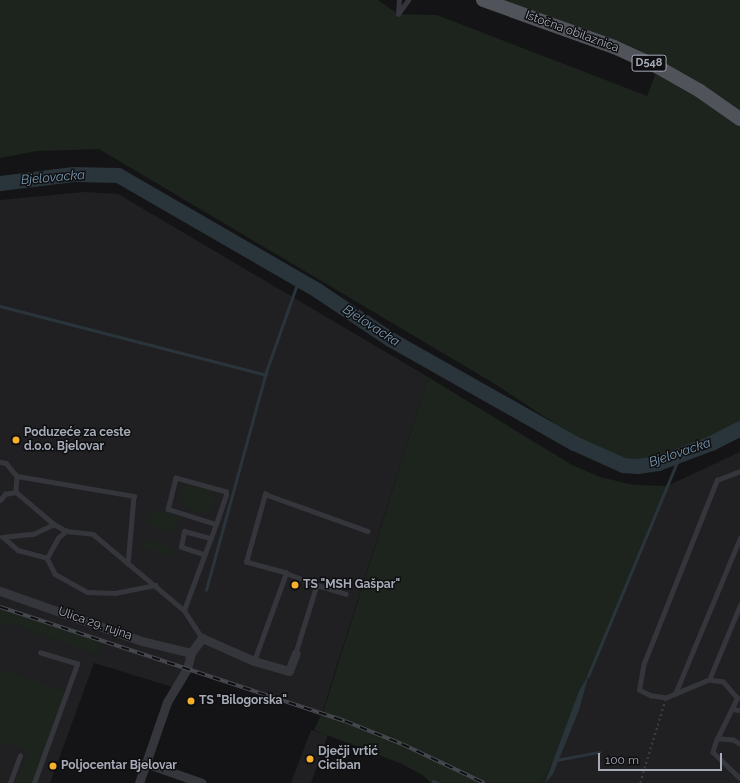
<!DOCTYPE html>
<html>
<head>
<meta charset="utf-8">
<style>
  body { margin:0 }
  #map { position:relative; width:740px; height:783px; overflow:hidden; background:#141416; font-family:Raleway,sans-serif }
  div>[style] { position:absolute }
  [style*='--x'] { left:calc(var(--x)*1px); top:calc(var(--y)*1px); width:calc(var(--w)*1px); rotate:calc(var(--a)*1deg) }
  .built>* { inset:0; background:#202023 }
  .green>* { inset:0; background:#1c241d }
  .water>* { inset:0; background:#2a343b }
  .stream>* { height:2.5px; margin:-1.25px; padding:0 1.25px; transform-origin:1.25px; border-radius:1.25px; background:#2a343b }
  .river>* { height:15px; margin:-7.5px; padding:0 7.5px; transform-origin:7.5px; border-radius:7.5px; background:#2a343b }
  .path>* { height:1.5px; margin-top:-0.75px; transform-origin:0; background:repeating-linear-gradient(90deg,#3b3d43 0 2px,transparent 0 5px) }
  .service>* { height:4.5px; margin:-2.25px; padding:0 2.25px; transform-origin:2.25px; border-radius:2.25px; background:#35363c }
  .minor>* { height:9px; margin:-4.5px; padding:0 4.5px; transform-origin:4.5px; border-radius:4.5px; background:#35363c }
  .primary>* { height:14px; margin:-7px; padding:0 7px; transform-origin:7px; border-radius:7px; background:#51535b }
  .rail>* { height:4px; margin-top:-2px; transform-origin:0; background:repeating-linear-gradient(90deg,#0f0f11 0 8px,#484a51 0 16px); box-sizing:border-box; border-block:1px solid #484a51 }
  .dots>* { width:11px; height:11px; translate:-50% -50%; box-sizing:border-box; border:2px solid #0f0f11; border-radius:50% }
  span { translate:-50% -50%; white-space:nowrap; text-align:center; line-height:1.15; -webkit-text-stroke:3px #0f0f11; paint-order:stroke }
  .shield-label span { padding:1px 3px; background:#0f0f11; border:1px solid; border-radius:3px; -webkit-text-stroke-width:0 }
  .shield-label { font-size:11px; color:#a6abb7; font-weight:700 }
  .street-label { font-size:12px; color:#a6abb7 }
  .poi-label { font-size:12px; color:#a6abb7; font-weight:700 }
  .left { translate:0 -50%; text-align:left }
  .water-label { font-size:13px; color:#7b9ab3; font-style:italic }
  .scale { position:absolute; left:598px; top:753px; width:124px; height:18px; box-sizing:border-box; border:2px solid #a6abb7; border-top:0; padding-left:5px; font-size:12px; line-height:14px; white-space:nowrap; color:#a6abb7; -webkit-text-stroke:3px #0f0f11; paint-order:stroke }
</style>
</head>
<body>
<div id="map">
  <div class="built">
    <i style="clip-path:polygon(84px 192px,118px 194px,428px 377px,322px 713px,187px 669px,176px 688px,94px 663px,50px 783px,0 783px,0 200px)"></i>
    <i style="clip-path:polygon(740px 452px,740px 783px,542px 783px,554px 760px,667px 486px)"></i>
    <i style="clip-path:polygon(311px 730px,328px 735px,311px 783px,291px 783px)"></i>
  </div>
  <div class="green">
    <i style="clip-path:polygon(0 0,378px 0,398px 14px,437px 15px,647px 96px,657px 70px,483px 0,740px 0,740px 428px,711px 443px,658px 463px,637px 466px,623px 465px,609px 459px,490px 381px,99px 149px,37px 151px,0 158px)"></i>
    <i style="clip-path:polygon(428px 377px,572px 465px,600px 477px,634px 485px,667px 486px,554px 760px,542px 783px,431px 783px,424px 776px,402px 764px,314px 730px,324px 709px)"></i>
    <i style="clip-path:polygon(187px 485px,210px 490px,216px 504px,210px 511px,200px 512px,185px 507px,179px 496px,180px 490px)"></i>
    <i style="clip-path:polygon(156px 510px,180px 517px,175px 532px,147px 524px,149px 514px,154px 515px)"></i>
    <i style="clip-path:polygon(143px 540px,174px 548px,171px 557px,141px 547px)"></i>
    <i style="clip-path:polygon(0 607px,102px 642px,98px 654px,4px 621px,0 633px)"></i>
    <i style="clip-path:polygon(0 669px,67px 692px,34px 783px,15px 783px,28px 752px,0 741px)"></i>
  </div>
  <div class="water">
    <i style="clip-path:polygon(589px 674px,579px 710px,553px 774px,545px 783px,579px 691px)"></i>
  </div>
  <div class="stream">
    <i style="--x:0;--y:306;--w:275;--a:14.5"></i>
    <i style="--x:206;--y:590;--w:226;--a:-74.6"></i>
    <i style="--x:266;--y:372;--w:99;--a:-70.5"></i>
    <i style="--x:588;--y:676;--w:239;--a:-67.4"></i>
    <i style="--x:556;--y:760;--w:44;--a:-10.5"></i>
    <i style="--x:433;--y:781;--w:5;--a:22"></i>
  </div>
  <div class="river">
    <i style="--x:0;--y:183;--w:74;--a:-7"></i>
    <i style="--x:73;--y:174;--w:45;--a:1.3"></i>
    <i style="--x:118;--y:175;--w:230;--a:30"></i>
    <i style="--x:317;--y:290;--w:88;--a:33.9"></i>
    <i style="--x:390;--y:339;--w:211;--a:29.5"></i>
    <i style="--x:574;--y:443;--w:54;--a:24.2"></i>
    <i style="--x:623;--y:465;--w:14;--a:4"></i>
    <i style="--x:637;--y:466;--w:21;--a:-8"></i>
    <i style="--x:658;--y:463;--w:57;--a:-20.7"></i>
    <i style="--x:711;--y:443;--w:33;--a:-27"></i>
  </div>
  <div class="path">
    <i style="--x:640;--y:783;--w:83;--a:-73.1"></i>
  </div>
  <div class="service">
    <i style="--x:398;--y:14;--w:17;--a:-54"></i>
    <i style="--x:398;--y:14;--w:14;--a:-86"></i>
    <i style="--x:0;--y:462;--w:6;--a:9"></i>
    <i style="--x:6;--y:463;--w:17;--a:50"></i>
    <i style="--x:17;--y:476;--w:16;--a:94"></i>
    <i style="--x:17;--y:476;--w:119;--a:9.7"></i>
    <i style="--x:134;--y:496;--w:68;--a:95"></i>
    <i style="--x:0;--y:500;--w:8;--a:-50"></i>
    <i style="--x:5;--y:494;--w:11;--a:-10"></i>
    <i style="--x:16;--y:492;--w:50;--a:40.1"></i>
    <i style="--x:54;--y:524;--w:14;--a:30"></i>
    <i style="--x:66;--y:531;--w:27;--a:6"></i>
    <i style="--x:93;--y:534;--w:119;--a:39.9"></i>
    <i style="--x:184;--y:610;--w:33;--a:57"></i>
    <i style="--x:2;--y:537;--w:31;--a:-6"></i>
    <i style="--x:33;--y:534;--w:23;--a:-25"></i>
    <i style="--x:3;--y:537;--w:20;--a:41"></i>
    <i style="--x:18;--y:550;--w:30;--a:15"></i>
    <i style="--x:47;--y:558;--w:18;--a:63"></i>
    <i style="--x:55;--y:574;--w:37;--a:29"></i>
    <i style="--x:87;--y:592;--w:28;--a:2"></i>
    <i style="--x:115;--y:593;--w:41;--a:-11.3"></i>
    <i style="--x:205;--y:555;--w:25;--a:-162"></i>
    <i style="--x:181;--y:547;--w:16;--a:-79"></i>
    <i style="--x:184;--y:531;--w:28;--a:15"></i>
    <i style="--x:47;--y:558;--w:23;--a:-61"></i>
    <i style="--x:58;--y:538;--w:11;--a:-41"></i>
    <i style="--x:286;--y:573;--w:33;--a:21"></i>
    <i style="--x:317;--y:585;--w:71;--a:107.2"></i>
    <i style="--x:317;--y:585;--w:30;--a:17"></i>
    <i style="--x:184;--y:610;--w:92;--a:-69.6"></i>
    <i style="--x:216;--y:524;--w:31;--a:-71"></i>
    <i style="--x:226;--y:495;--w:3;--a:-90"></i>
    <i style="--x:226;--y:492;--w:52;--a:-164.4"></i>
    <i style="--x:176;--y:478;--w:32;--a:104"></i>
    <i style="--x:168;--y:509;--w:50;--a:17.4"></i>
    <i style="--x:254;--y:661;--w:94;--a:-70"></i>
    <i style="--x:286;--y:573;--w:41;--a:-164.6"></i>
    <i style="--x:246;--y:562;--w:71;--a:-74.4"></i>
    <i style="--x:265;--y:494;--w:109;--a:19.8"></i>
    <i style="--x:709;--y:680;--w:81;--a:-67.5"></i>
    <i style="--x:675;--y:694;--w:169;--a:-67.4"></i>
    <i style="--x:732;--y:709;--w:8;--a:7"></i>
    <i style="--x:717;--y:739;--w:46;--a:-64"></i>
    <i style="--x:737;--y:698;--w:21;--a:-131"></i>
    <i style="--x:723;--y:682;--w:14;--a:-172"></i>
    <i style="--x:709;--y:680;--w:47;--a:157.3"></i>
    <i style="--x:666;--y:698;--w:15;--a:-172"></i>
    <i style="--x:651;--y:696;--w:13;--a:-153"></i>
    <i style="--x:639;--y:690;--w:27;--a:-80"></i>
    <i style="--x:644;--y:663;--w:197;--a:-68.3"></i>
    <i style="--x:717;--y:480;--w:25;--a:-21"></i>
    <i style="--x:740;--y:744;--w:8;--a:-150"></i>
    <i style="--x:733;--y:740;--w:16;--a:-176"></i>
    <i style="--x:717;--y:739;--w:14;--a:107"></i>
    <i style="--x:713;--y:752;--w:37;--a:44"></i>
    <i style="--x:10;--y:783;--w:29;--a:-70"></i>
    <i style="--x:34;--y:783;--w:127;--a:-70.1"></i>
    <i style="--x:77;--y:664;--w:38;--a:-163"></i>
  </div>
  <div class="minor">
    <i style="--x:0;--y:591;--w:151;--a:19.4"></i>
    <i style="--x:142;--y:641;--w:50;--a:13.8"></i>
    <i style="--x:145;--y:763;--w:60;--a:19.3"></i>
    <i style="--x:139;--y:783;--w:86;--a:-70.9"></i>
    <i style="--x:167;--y:702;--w:39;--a:-59"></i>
    <i style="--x:187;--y:669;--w:16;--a:-76"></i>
    <i style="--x:191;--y:653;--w:19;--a:-54"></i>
    <i style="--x:202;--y:638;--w:57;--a:23.9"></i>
    <i style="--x:254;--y:661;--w:36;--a:16"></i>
    <i style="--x:289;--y:671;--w:19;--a:-69"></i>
  </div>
  <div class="primary">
    <i style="--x:483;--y:0;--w:139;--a:19.7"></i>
    <i style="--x:614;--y:47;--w:48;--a:24.4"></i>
    <i style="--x:658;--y:67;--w:48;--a:29.7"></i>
    <i style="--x:700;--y:91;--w:49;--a:35"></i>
  </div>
  <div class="rail">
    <i style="--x:0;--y:607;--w:363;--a:18.3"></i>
    <i style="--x:345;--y:721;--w:61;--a:22"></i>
    <i style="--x:402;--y:744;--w:91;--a:25.4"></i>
  </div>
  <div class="dots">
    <i style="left:16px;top:440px;background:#f7b02b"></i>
    <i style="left:295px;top:585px;background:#f7b02b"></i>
    <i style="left:191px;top:701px;background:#f7b02b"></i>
    <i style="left:310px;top:759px;background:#f7b02b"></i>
    <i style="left:53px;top:766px;background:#f7b02b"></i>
  </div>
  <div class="shield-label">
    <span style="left:649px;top:63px">D548</span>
  </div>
  <div class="street-label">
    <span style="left:572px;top:32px;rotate:20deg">Istočna obilaznica</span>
    <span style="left:95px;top:624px;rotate:19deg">Ulica 29. rujna</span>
  </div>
  <div class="poi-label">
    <span class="left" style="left:24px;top:440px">Poduzeće za ceste<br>d.o.o. Bjelovar</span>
    <span class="left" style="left:303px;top:585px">TS "MSH Gašpar"</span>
    <span class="left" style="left:199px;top:701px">TS "Bilogorska"</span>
    <span class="left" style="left:318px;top:759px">Dječji vrtić<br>Ciciban</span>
    <span class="left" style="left:61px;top:766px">Poljocentar Bjelovar</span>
  </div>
  <div class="water-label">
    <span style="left:53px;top:178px;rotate:-5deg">Bjelovacka</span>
    <span style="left:371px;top:326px;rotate:33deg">Bjelovacka</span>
    <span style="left:680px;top:453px;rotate:-19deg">Bjelovacka</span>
  </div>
  <div class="scale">100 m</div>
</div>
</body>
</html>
